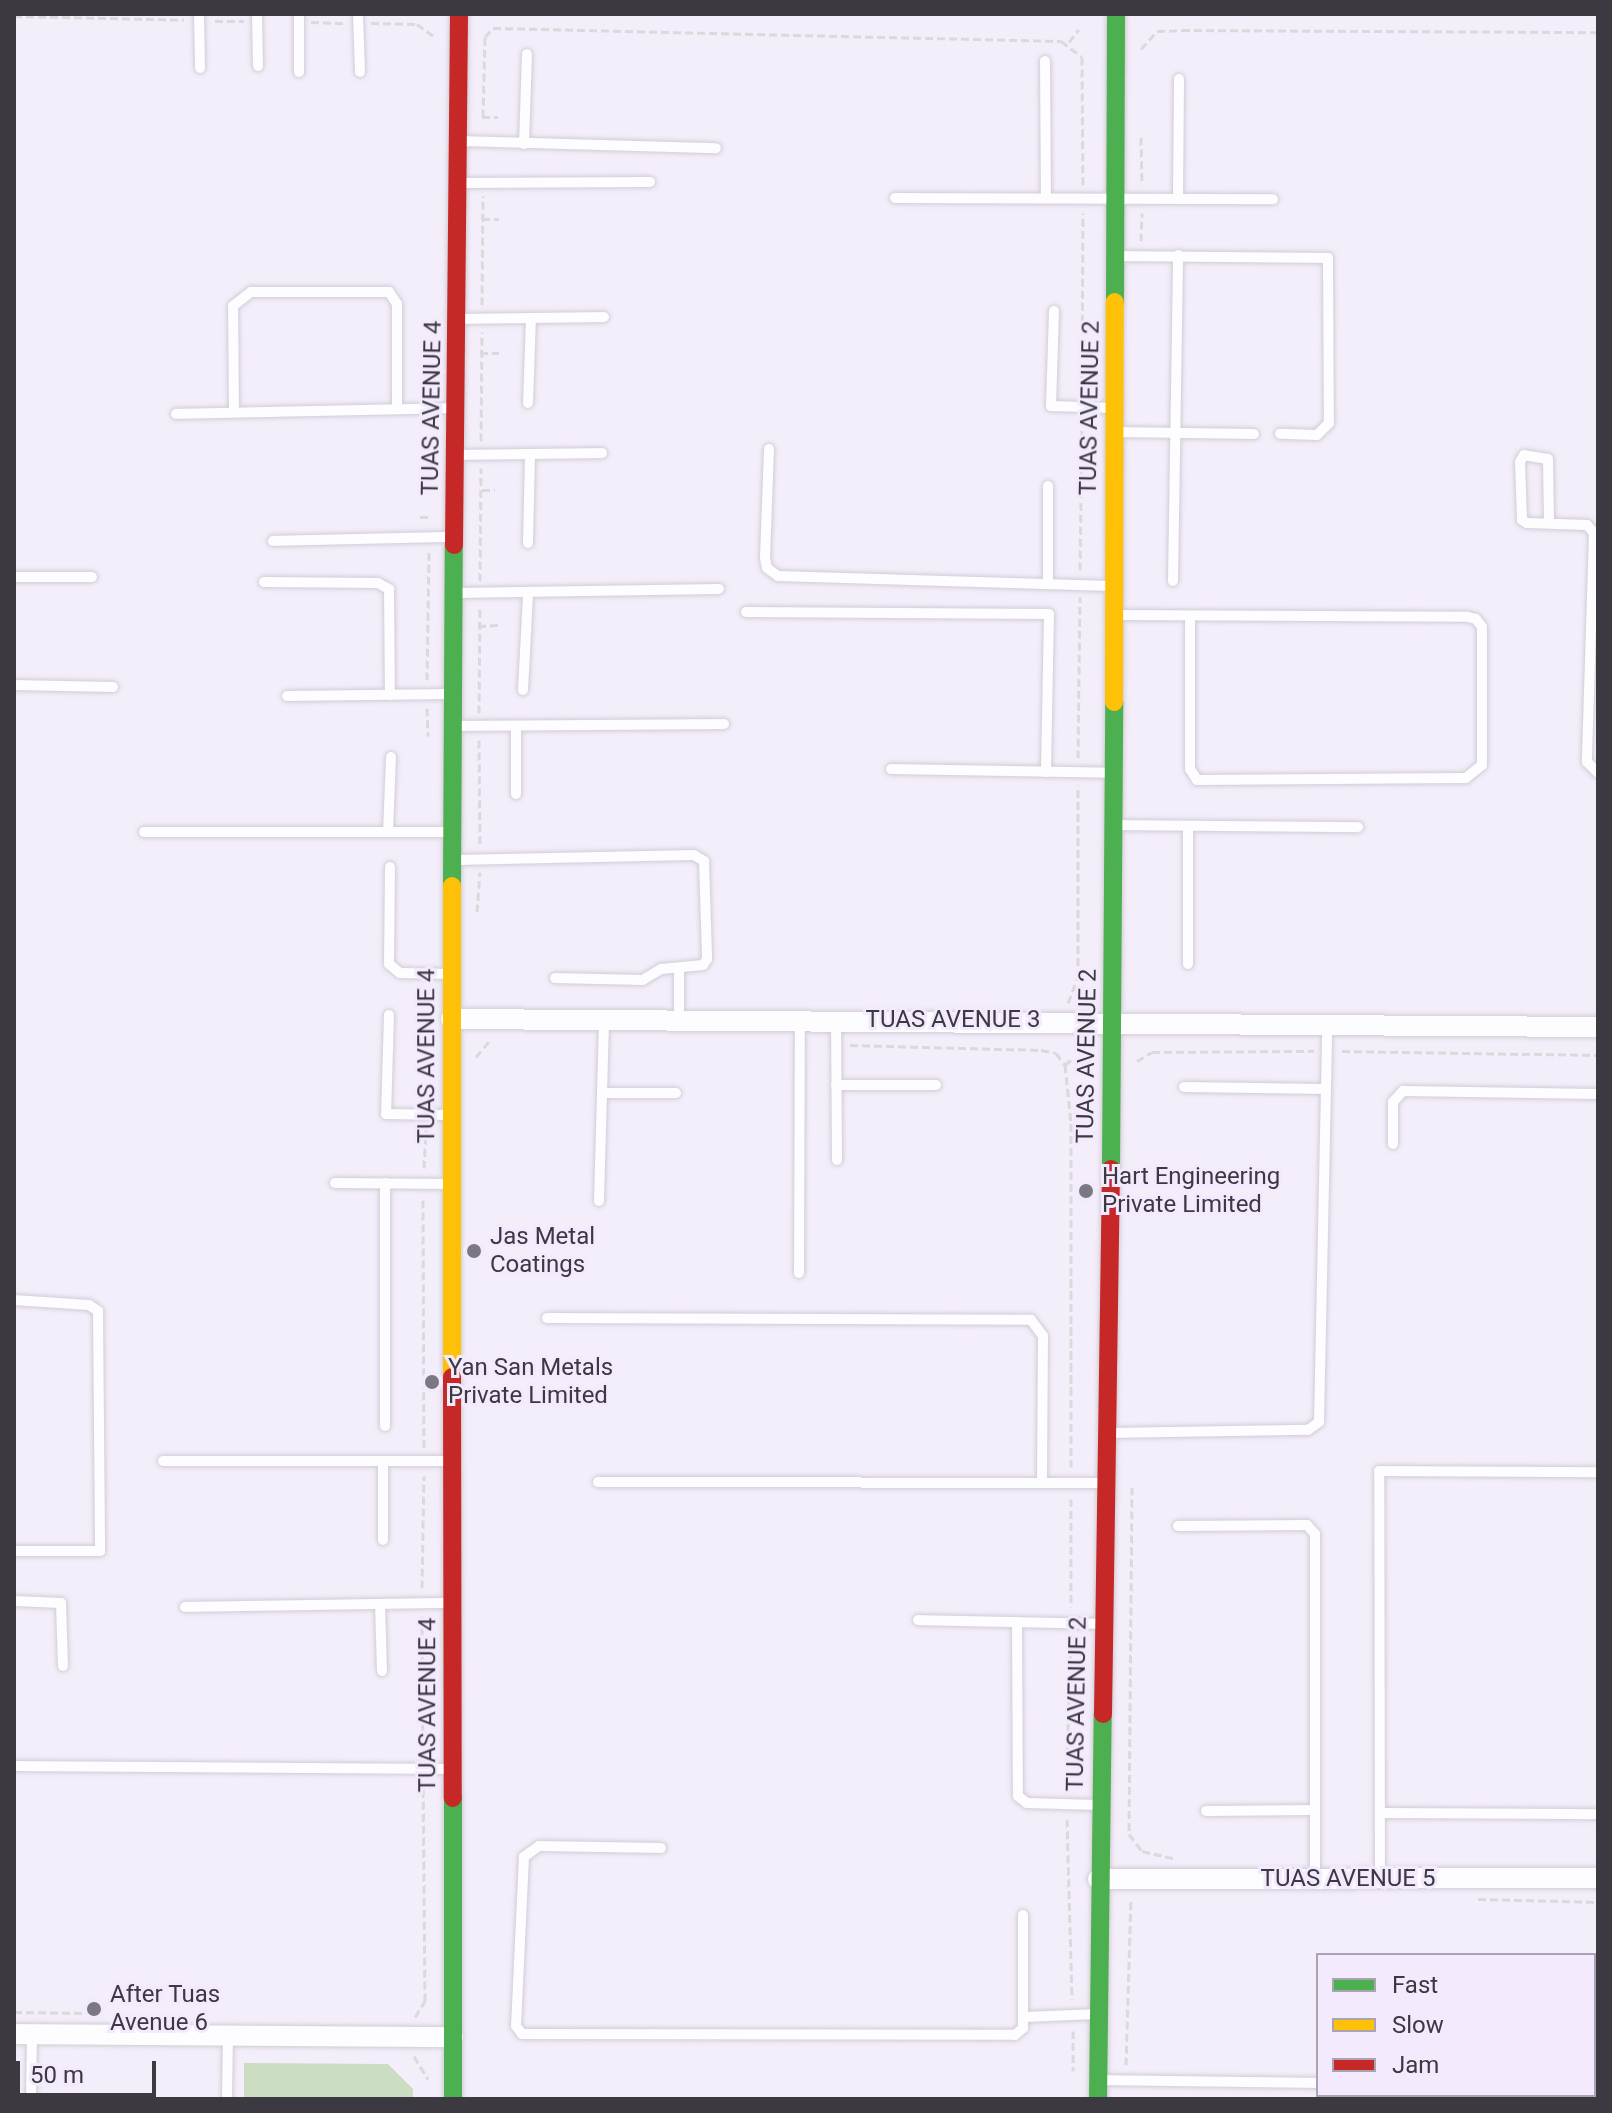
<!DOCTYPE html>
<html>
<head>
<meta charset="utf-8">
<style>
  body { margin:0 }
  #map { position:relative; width:1612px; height:2113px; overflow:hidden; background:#f4eefa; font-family:Roboto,sans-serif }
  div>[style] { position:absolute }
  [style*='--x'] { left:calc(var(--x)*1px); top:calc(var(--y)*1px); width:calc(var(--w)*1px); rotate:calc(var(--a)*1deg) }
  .green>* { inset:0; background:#cbdec3 }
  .path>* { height:3px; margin-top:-1.5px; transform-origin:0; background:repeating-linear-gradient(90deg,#dad9db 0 8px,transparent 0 12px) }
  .roads { filter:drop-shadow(0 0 2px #d1ccd5) drop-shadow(0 0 2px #d1ccd5) }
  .lane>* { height:10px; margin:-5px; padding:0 5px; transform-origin:5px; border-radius:5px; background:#fdfcfe }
  .street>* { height:20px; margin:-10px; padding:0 10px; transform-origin:10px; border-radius:10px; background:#fdfcfe }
  .fast>* { height:18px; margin:-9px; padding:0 9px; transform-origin:9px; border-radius:9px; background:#4caf50 }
  .slow>* { height:18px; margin:-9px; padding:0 9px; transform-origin:9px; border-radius:9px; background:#ffc107 }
  .jam>* { height:18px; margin:-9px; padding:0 9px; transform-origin:9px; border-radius:9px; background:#c62828 }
  .dots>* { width:22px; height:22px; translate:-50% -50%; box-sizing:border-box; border:4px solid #f3eafe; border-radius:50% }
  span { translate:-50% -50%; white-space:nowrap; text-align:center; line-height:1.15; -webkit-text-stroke:6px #f3eafe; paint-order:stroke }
  .street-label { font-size:24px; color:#3c3941 }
  .poi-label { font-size:24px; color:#3c3941 }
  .left { translate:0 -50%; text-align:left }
  .frame { position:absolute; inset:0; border:16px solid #3c3941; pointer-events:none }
  .legend { position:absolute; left:1316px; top:1953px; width:280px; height:144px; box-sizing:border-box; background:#f3eafe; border:2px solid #aaa3b2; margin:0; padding:10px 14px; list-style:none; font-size:24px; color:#3c3941 }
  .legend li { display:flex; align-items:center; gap:16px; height:40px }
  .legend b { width:40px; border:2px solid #aaa3b2 }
  .scale { position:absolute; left:16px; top:2061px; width:140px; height:36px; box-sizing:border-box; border:4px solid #3c3941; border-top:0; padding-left:10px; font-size:24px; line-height:28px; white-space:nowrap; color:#3c3941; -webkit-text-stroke:6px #f3eafe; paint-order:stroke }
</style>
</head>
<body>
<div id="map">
  <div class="green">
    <i style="clip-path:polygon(244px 2063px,388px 2064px,413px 2089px,413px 2099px,244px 2099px)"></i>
  </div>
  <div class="path">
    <i style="--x:14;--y:16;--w:170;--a:1.3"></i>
    <i style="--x:215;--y:21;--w:29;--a:0"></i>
    <i style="--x:311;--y:22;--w:33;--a:2"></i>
    <i style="--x:371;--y:23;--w:46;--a:1.2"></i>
    <i style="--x:417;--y:24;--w:22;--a:36"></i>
    <i style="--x:1069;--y:42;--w:16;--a:-52"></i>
    <i style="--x:1141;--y:49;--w:24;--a:-48"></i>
    <i style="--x:1157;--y:31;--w:25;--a:-2"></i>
    <i style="--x:1182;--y:30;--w:416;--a:0.3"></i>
    <i style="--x:482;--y:117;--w:16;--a:0"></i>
    <i style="--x:483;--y:117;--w:80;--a:-88.6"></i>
    <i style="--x:485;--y:37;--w:12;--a:-48"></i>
    <i style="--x:493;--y:28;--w:568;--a:1.31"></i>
    <i style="--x:1061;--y:41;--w:26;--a:37"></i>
    <i style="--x:1082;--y:57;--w:129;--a:89.6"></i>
    <i style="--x:1141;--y:137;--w:48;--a:88.8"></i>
    <i style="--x:482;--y:219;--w:17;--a:0"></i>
    <i style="--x:1141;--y:241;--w:28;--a:-88"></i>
    <i style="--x:482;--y:305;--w:109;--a:-89.5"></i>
    <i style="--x:480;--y:353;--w:19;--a:0"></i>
    <i style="--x:420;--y:384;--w:12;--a:0"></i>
    <i style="--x:1082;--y:394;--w:181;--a:-89.7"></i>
    <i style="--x:481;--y:441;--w:109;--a:-89.5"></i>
    <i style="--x:482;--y:490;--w:13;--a:0"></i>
    <i style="--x:420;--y:517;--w:11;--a:0"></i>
    <i style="--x:1080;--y:570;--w:149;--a:-89.2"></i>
    <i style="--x:480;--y:581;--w:113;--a:-89.5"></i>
    <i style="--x:478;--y:626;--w:20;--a:-3"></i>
    <i style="--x:427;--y:680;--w:128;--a:-89.1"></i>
    <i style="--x:427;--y:708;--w:28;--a:88"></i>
    <i style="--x:479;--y:713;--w:105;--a:-89.5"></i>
    <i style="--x:479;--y:740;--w:105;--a:89.5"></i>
    <i style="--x:1078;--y:758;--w:161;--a:-89.3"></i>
    <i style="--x:477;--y:912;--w:40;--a:-85.7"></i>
    <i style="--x:1068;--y:1003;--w:28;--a:-69"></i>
    <i style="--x:1078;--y:977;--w:192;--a:-90"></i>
    <i style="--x:850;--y:1045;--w:191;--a:1.5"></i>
    <i style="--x:1041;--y:1050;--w:15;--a:11"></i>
    <i style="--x:1056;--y:1053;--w:15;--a:53"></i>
    <i style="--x:1065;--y:1065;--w:58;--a:84.1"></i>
    <i style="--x:1071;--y:1123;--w:344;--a:90"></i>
    <i style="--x:1342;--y:1051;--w:256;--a:0.9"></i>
    <i style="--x:476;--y:1057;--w:23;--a:-50"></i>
    <i style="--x:1137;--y:1061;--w:17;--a:-31"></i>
    <i style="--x:1152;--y:1052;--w:162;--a:-0.4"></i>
    <i style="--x:1065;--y:1065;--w:11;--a:-41"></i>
    <i style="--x:424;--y:1168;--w:40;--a:-87.1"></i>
    <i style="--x:423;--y:1200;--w:248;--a:89.8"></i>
    <i style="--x:1132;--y:1487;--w:347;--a:90.5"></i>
    <i style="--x:1129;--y:1834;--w:21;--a:53"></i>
    <i style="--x:1142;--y:1851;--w:32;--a:13"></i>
    <i style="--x:1071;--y:1499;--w:108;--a:90"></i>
    <i style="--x:422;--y:1588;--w:112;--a:-89"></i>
    <i style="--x:422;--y:1616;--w:140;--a:89.6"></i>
    <i style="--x:1066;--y:1791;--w:152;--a:-88.1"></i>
    <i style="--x:1067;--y:1819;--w:180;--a:88.4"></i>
    <i style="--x:1478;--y:1899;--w:120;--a:1.4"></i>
    <i style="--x:14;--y:2012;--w:75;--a:0.8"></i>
    <i style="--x:415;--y:2017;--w:19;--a:-58"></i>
    <i style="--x:425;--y:2001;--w:217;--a:-90.5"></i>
    <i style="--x:1073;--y:2031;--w:40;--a:90"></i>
    <i style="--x:414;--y:2056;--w:27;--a:59"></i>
    <i style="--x:1126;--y:2065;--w:167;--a:-88.3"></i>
  </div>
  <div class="roads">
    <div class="lane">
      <i style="--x:199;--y:14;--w:54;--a:88.9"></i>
      <i style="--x:257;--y:14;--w:52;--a:88.9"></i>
      <i style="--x:358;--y:14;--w:58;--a:88"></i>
      <i style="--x:1045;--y:61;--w:136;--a:89.6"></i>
      <i style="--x:299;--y:72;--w:58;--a:-90"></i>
      <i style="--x:460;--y:141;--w:256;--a:1.6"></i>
      <i style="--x:524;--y:144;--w:90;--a:-88.1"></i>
      <i style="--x:461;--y:183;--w:189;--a:-0.3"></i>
      <i style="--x:895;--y:198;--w:378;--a:0.2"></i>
      <i style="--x:1178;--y:198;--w:119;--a:-89.5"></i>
      <i style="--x:1117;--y:256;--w:211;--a:0.5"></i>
      <i style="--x:1328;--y:258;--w:165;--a:89.7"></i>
      <i style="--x:1329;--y:423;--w:17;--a:135"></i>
      <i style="--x:1317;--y:435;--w:37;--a:-178"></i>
      <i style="--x:1054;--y:311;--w:95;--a:91.8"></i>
      <i style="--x:1051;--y:406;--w:63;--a:1.8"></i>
      <i style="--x:459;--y:319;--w:145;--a:-0.8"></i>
      <i style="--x:528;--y:403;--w:85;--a:-88"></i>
      <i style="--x:234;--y:412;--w:106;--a:-90.5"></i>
      <i style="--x:233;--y:306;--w:23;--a:-38"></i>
      <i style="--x:251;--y:292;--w:138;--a:0"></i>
      <i style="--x:389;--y:292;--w:14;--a:56"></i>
      <i style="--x:397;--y:304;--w:105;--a:90"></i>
      <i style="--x:176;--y:414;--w:278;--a:-1.2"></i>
      <i style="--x:1116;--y:432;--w:138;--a:0.8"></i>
      <i style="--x:769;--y:449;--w:109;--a:92.1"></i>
      <i style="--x:765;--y:558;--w:10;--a:79"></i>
      <i style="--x:767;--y:568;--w:14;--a:36"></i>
      <i style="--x:778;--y:576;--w:333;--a:1.7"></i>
      <i style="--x:457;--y:455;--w:145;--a:-0.8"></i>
      <i style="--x:1549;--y:523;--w:64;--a:-90.9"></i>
      <i style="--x:1548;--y:459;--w:24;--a:-171"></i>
      <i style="--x:1524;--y:455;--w:8;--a:120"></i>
      <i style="--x:1520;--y:462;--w:58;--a:88"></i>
      <i style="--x:1522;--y:520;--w:6;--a:31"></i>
      <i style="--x:1527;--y:523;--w:60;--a:1.9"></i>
      <i style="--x:1587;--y:525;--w:11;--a:49"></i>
      <i style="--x:1594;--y:533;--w:229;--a:91.8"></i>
      <i style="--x:1587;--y:762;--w:16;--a:45"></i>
      <i style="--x:273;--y:541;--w:178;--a:-1.3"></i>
      <i style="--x:528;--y:543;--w:89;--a:-88.7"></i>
      <i style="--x:14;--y:577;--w:78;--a:0"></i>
      <i style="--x:1173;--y:581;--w:326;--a:-89.1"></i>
      <i style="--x:264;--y:582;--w:114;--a:0.5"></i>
      <i style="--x:378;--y:583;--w:13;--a:29"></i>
      <i style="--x:389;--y:589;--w:106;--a:89.5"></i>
      <i style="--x:1048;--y:584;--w:98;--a:-90"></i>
      <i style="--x:457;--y:593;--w:262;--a:-0.9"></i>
      <i style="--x:746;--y:612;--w:303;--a:0.4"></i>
      <i style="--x:1049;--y:614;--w:158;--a:91.1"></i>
      <i style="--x:1115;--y:615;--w:353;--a:0.3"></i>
      <i style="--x:1468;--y:617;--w:8;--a:14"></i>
      <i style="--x:1476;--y:619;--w:10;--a:53"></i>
      <i style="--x:1482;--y:627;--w:138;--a:90"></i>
      <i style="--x:1482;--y:765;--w:21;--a:141"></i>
      <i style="--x:1466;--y:778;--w:269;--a:179.6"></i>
      <i style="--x:1197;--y:780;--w:13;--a:-122"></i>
      <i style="--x:1190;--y:769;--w:153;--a:-90"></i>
      <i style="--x:14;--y:685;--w:99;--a:1.2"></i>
      <i style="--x:523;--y:690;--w:96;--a:-87"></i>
      <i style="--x:287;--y:696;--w:162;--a:-0.7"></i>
      <i style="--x:455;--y:726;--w:269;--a:-0.4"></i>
      <i style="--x:891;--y:769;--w:221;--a:1"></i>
      <i style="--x:516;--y:794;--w:68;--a:-90"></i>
      <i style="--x:1114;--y:825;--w:244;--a:0.5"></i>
      <i style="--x:144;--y:832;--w:306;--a:0"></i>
      <i style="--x:388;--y:832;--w:75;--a:-87.7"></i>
      <i style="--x:455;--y:860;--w:239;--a:-1.2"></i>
      <i style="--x:694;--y:855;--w:12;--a:31"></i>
      <i style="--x:704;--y:861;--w:98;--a:88.2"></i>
      <i style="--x:707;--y:959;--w:7;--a:124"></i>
      <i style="--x:703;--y:965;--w:42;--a:174.6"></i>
      <i style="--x:661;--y:969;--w:21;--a:149"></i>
      <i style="--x:643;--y:980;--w:88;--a:-178.7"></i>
      <i style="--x:390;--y:867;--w:97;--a:90.6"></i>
      <i style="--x:389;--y:964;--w:14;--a:39"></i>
      <i style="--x:400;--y:973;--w:50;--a:1.1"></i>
      <i style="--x:1188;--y:964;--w:138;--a:-90"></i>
      <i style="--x:389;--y:1015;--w:99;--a:91.7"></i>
      <i style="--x:386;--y:1114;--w:63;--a:0.9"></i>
      <i style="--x:679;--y:1019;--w:51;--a:-90"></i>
      <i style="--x:836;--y:1019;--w:141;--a:89.6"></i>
      <i style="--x:836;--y:1085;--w:100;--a:0"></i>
      <i style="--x:1184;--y:1087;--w:142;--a:0.8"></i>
      <i style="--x:602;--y:1093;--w:74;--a:0"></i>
      <i style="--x:1393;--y:1144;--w:42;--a:-90"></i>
      <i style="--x:1393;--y:1102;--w:15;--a:-48"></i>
      <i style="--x:1403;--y:1091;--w:195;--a:0.9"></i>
      <i style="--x:335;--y:1183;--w:114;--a:0.5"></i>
      <i style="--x:385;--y:1183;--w:243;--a:90"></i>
      <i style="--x:599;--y:1201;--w:182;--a:-88.4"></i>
      <i style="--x:799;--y:1273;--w:254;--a:-89.8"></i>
      <i style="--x:14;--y:1300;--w:75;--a:3.8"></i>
      <i style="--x:89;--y:1305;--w:11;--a:34"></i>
      <i style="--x:98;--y:1311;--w:240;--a:89.5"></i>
      <i style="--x:100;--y:1551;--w:86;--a:180"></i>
      <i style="--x:547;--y:1318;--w:484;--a:0.2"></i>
      <i style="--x:1031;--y:1320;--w:20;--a:53"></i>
      <i style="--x:1043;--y:1336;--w:147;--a:90.4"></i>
      <i style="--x:1108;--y:1433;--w:200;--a:-0.9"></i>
      <i style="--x:1308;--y:1430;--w:14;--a:-36"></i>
      <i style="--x:1319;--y:1422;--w:397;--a:-88.8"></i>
      <i style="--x:163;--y:1461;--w:286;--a:0"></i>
      <i style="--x:383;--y:1461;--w:79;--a:90"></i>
      <i style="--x:598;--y:1482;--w:506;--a:0.11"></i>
      <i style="--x:1178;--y:1526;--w:129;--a:-0.4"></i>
      <i style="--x:1307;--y:1525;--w:12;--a:48"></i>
      <i style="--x:1315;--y:1534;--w:344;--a:90"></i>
      <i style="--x:14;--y:1601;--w:47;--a:2.4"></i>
      <i style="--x:61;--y:1603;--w:63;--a:88.2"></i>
      <i style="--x:380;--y:1604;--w:67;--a:88.3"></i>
      <i style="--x:185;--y:1607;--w:266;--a:-0.9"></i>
      <i style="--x:918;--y:1620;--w:184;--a:1.2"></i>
      <i style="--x:1017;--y:1622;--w:174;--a:89.7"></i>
      <i style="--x:1018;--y:1796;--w:11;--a:38"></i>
      <i style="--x:1027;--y:1803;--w:72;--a:1.6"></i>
      <i style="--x:14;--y:1766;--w:436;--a:0.4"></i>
      <i style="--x:1206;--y:1811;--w:109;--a:-0.5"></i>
      <i style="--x:1380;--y:1813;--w:218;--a:0.3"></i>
      <i style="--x:661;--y:1848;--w:122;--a:-179.1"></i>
      <i style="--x:539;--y:1846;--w:19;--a:144"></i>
      <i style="--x:524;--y:1857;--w:169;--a:92.7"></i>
      <i style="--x:516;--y:2026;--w:10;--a:53"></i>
      <i style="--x:522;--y:2034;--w:493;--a:0.1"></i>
      <i style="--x:1015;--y:2035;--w:11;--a:-41"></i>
      <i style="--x:1023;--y:2028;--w:113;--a:-90"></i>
      <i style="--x:1380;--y:1878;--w:407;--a:-90.1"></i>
      <i style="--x:1379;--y:1471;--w:219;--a:0.3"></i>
      <i style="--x:1024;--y:2017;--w:74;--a:-2.3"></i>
      <i style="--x:1100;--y:2080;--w:218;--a:0.8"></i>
      <i style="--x:31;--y:2099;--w:64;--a:-89.1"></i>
      <i style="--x:227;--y:2099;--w:62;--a:-89.1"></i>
    </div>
    <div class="street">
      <i style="--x:451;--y:1019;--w:1147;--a:0.4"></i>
      <i style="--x:1098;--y:1879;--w:500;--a:-0.11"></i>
      <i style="--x:14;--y:2034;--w:439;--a:0.4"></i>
    </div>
    <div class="fast">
      <i style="--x:1115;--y:302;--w:288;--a:-89.8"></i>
      <i style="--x:452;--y:886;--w:341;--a:-89.7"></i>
      <i style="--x:1111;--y:1169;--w:467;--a:-89.6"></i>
      <i style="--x:453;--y:1798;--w:301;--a:90"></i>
      <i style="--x:1098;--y:2099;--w:385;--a:-89.3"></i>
    </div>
    <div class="slow">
      <i style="--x:1114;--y:702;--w:400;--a:-89.9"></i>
      <i style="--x:452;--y:886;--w:491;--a:90"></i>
    </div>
    <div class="jam">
      <i style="--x:454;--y:545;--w:531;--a:-89.46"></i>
      <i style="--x:452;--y:1377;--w:421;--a:89.9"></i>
      <i style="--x:1103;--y:1714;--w:545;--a:-89.16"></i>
    </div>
  </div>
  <div class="dots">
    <i style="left:1086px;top:1191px;background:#7c7882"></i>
    <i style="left:474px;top:1251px;background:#7c7882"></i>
    <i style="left:432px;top:1382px;background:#7c7882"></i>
    <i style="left:94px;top:2009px;background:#7c7882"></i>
  </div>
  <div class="street-label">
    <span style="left:432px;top:408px;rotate:-89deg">TUAS AVENUE 4</span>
    <span style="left:1090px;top:408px;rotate:-89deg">TUAS AVENUE 2</span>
    <span style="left:953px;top:1020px">TUAS AVENUE 3</span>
    <span style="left:427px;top:1056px;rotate:-90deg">TUAS AVENUE 4</span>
    <span style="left:1087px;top:1056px;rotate:-89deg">TUAS AVENUE 2</span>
    <span style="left:1077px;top:1704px;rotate:-89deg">TUAS AVENUE 2</span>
    <span style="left:428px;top:1705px;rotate:-90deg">TUAS AVENUE 4</span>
    <span style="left:1348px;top:1879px">TUAS AVENUE 5</span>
  </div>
  <div class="poi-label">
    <span class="left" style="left:1102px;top:1191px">Hart Engineering<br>Private Limited</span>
    <span class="left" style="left:490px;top:1251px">Jas Metal<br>Coatings</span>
    <span class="left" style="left:448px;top:1382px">Yan San Metals<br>Private Limited</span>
    <span class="left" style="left:110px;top:2009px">After Tuas<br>Avenue 6</span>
  </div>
  <div class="frame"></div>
  <ul class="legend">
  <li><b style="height:10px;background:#4caf50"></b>Fast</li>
  <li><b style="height:10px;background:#ffc107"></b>Slow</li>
  <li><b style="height:10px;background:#c62828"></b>Jam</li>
  </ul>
  <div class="scale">50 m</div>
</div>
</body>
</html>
